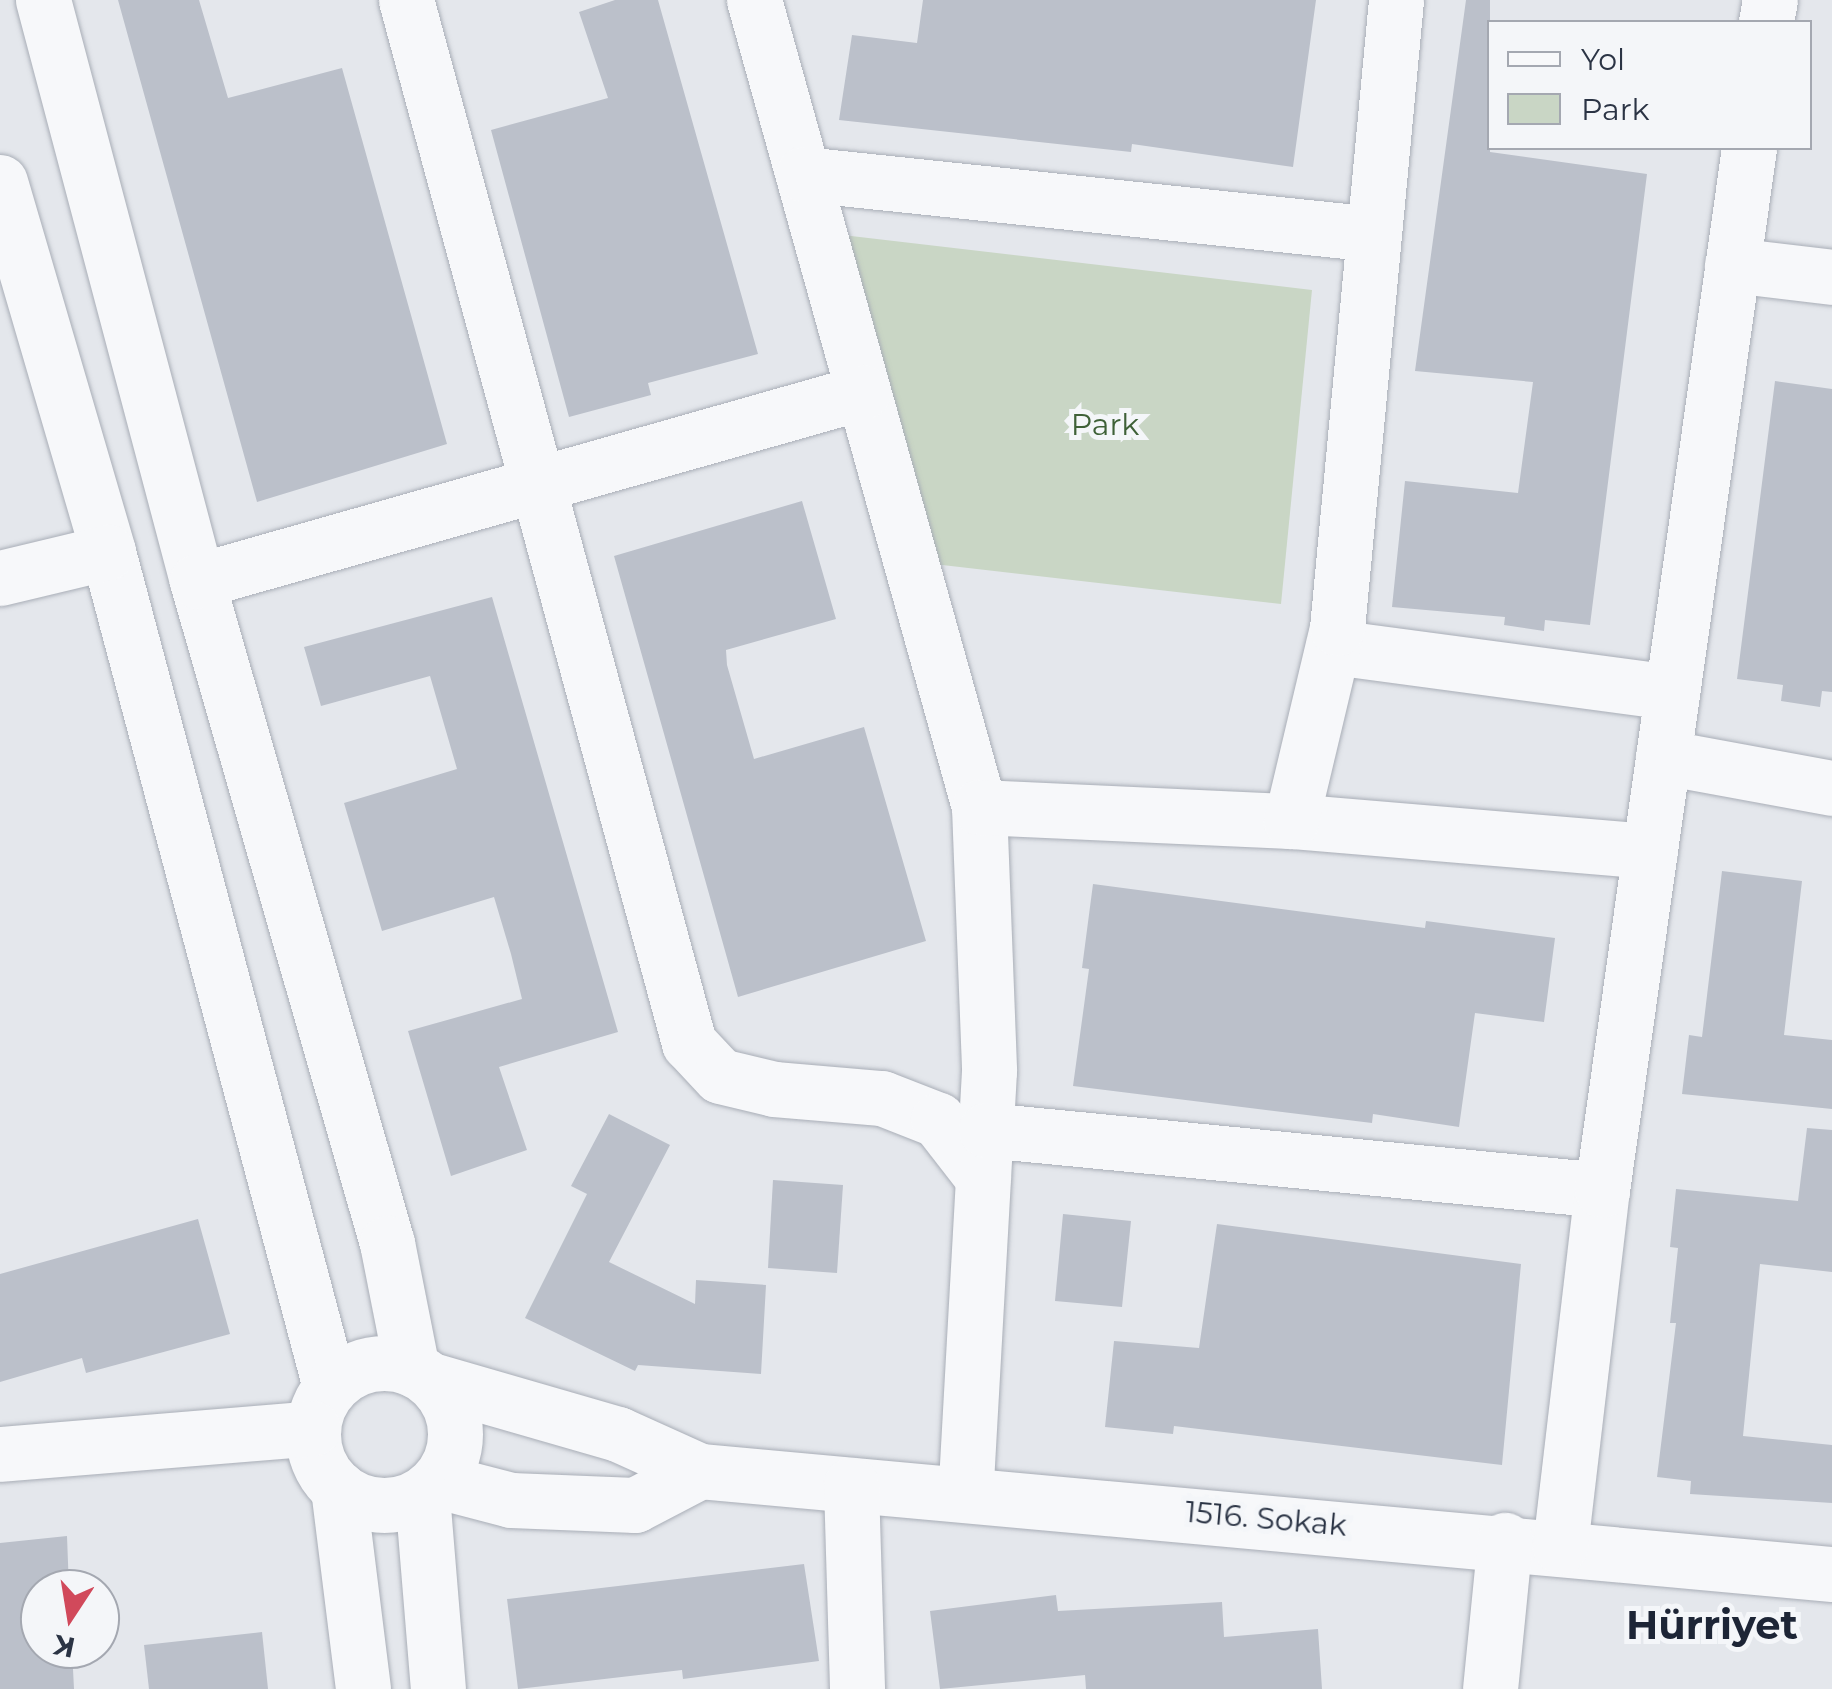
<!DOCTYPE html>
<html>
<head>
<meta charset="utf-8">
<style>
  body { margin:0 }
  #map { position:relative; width:1832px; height:1689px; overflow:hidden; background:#e4e7ec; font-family:Montserrat,sans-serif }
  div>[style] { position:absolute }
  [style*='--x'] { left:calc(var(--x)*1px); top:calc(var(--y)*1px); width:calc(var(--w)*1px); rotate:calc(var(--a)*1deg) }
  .green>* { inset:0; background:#c9d6c5 }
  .building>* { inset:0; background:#bbc0ca }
  .roads { filter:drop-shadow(0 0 2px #a9aeb7) drop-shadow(0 0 2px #a9aeb7) }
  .minor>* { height:55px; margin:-27.5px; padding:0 27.5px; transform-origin:27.5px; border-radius:27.5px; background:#f7f8fa }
  .minor>.ring { margin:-27.5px; padding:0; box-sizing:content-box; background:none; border:55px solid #f7f8fa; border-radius:50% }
  span { translate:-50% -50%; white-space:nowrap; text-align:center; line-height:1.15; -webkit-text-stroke:10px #f4f6f9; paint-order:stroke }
  .park-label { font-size:30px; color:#3f6138 }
  .street-label { font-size:30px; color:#2b3445 }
  .district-label { font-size:40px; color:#1d2536; font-weight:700 }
  .legend { position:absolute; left:1487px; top:20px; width:325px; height:130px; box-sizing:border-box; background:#f4f6f9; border:2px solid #a4a8b1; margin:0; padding:12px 18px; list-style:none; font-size:30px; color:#2b3445 }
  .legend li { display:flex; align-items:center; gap:20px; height:50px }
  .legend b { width:50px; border:2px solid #a4a8b1 }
  .north { position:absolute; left:20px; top:1569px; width:100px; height:100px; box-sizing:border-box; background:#f4f6f9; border:2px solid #a4a8b1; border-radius:50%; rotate:192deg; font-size:28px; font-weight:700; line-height:40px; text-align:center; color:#2b3445 }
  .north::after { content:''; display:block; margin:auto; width:35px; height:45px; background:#d1495b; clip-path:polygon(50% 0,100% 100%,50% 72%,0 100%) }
</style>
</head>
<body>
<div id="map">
  <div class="green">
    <i style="clip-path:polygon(834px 234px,1312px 290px,1281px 604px,925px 563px)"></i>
  </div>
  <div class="building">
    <i style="clip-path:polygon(118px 0,199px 0,228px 98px,342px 68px,447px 444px,257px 502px)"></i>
    <i style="clip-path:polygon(615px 0,658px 0,758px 354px,648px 383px,651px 395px,569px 417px,491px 130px,608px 98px,579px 12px)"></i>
    <i style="clip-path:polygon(923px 0,1316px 0,1293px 167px,1132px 144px,1131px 152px,839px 120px,852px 35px,917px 43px)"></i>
    <i style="clip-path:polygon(1466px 0,1490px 0,1490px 152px,1647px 174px,1590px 625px,1545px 620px,1544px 631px,1504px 625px,1505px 617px,1392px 607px,1405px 481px,1518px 493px,1533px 382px,1415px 371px)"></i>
    <i style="clip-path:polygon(1775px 381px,1832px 389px,1832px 692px,1822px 691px,1820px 707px,1781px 701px,1783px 685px,1737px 679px)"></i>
    <i style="clip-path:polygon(802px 501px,836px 619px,726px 650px,727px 665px,754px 759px,864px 727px,926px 941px,738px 997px,614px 556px)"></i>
    <i style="clip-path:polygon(492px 597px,618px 1032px,499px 1067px,527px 1150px,451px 1176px,408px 1031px,522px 999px,511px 954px,494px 897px,382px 931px,344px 803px,457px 769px,430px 676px,321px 706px,304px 647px)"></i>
    <i style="clip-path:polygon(1722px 871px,1802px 881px,1784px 1035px,1832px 1040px,1832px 1109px,1682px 1094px,1689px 1035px,1702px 1037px)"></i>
    <i style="clip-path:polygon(1093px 884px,1425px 928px,1426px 921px,1555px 938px,1544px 1022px,1475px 1013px,1459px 1127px,1373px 1114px,1372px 1123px,1073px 1086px,1089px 969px,1082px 968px)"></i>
    <i style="clip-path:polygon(609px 1114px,670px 1145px,609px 1262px,695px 1304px,696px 1280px,766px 1285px,761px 1374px,638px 1365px,635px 1371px,525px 1318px,587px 1194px,571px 1186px)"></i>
    <i style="clip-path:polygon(1807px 1128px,1832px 1130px,1832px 1272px,1760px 1264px,1743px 1436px,1832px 1445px,1832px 1503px,1690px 1494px,1691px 1481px,1657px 1477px,1676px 1323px,1670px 1323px,1678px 1248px,1670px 1247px,1676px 1189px,1798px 1201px)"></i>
    <i style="clip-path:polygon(773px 1180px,843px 1185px,837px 1273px,768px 1268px)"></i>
    <i style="clip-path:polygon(1063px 1214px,1131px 1221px,1122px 1307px,1055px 1301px)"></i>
    <i style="clip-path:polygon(198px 1219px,230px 1334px,86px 1373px,82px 1358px,0 1382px,0 1274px)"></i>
    <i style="clip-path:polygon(1217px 1224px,1521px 1264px,1502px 1465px,1174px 1426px,1173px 1434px,1105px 1427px,1114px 1341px,1199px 1348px)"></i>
    <i style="clip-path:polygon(67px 1536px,69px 1589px,40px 1589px,40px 1649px,72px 1649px,74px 1689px,0 1689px,0 1543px)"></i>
    <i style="clip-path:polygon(804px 1564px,819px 1661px,683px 1679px,682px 1670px,518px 1689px,507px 1599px)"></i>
    <i style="clip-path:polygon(1056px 1595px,1058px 1611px,1222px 1602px,1224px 1637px,1318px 1629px,1322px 1689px,1086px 1689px,1085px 1675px,940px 1689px,930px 1611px)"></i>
    <i style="clip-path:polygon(262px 1632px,268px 1689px,149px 1689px,144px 1645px)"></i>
  </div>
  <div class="roads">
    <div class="minor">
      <i style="--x:43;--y:0;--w:601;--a:75.15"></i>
      <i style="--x:197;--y:581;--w:689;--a:73.99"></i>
      <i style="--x:387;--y:1243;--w:128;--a:78.8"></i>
      <i style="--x:406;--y:0;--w:1081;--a:74.82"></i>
      <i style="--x:689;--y:1043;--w:45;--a:46.8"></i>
      <i style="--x:720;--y:1076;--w:56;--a:13.5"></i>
      <i style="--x:774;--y:1089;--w:108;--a:4.8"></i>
      <i style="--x:882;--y:1098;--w:60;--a:21.4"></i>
      <i style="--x:938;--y:1120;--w:73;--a:52.2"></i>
      <i style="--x:754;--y:0;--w:838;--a:74.42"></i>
      <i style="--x:979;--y:807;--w:264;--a:87.8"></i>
      <i style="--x:989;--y:1071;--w:424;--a:93.2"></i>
      <i style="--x:1766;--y:22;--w:22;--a:-80"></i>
      <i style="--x:803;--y:174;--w:574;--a:6"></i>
      <i style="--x:0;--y:182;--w:385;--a:73.7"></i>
      <i style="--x:108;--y:552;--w:864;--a:75.11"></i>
      <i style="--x:1732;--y:265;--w:101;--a:6.8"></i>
      <i style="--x:0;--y:578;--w:111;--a:-13.5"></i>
      <i style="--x:197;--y:581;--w:692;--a:-15.84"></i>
      <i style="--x:1333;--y:647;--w:342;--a:7.6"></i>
      <i style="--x:1663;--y:757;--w:172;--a:10.4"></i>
      <i style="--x:979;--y:807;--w:312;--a:2.6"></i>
      <i style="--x:1291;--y:821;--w:360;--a:4.8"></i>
      <i style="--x:1291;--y:821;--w:198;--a:-76.6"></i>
      <i style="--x:1337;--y:628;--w:631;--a:-84.63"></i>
      <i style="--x:986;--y:1130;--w:619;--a:5.56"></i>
      <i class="ring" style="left:313px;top:1363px;width:87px;height:87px"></i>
      <i style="--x:431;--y:1380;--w:195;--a:16.1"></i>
      <i style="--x:618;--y:1434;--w:90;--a:24.3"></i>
      <i style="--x:700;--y:1471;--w:1137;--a:5.2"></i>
      <i style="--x:0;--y:1454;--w:314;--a:-4.7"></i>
      <i style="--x:438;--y:1481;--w:75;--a:14.6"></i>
      <i style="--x:511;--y:1500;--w:124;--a:2.3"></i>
      <i style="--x:635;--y:1505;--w:73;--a:-27.6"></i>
      <i style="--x:851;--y:1485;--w:204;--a:88.3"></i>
      <i style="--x:338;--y:1488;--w:203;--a:82.9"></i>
      <i style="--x:422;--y:1495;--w:195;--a:85.3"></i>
      <i style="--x:1560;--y:1546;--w:358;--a:-83.3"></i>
      <i style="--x:1602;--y:1190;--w:1052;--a:-81.97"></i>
      <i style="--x:1490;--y:1689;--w:150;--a:-84.3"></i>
    </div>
  </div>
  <div class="park-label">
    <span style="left:1105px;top:425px">Park</span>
  </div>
  <div class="street-label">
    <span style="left:1266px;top:1519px;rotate:5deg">1516. Sokak</span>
  </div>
  <div class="district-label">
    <span style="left:1712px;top:1625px">Hürriyet</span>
  </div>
  <ul class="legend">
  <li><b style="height:12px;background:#f7f8fa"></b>Yol</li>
  <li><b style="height:28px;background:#c9d6c5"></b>Park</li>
  </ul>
  <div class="north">K</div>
</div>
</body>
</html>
